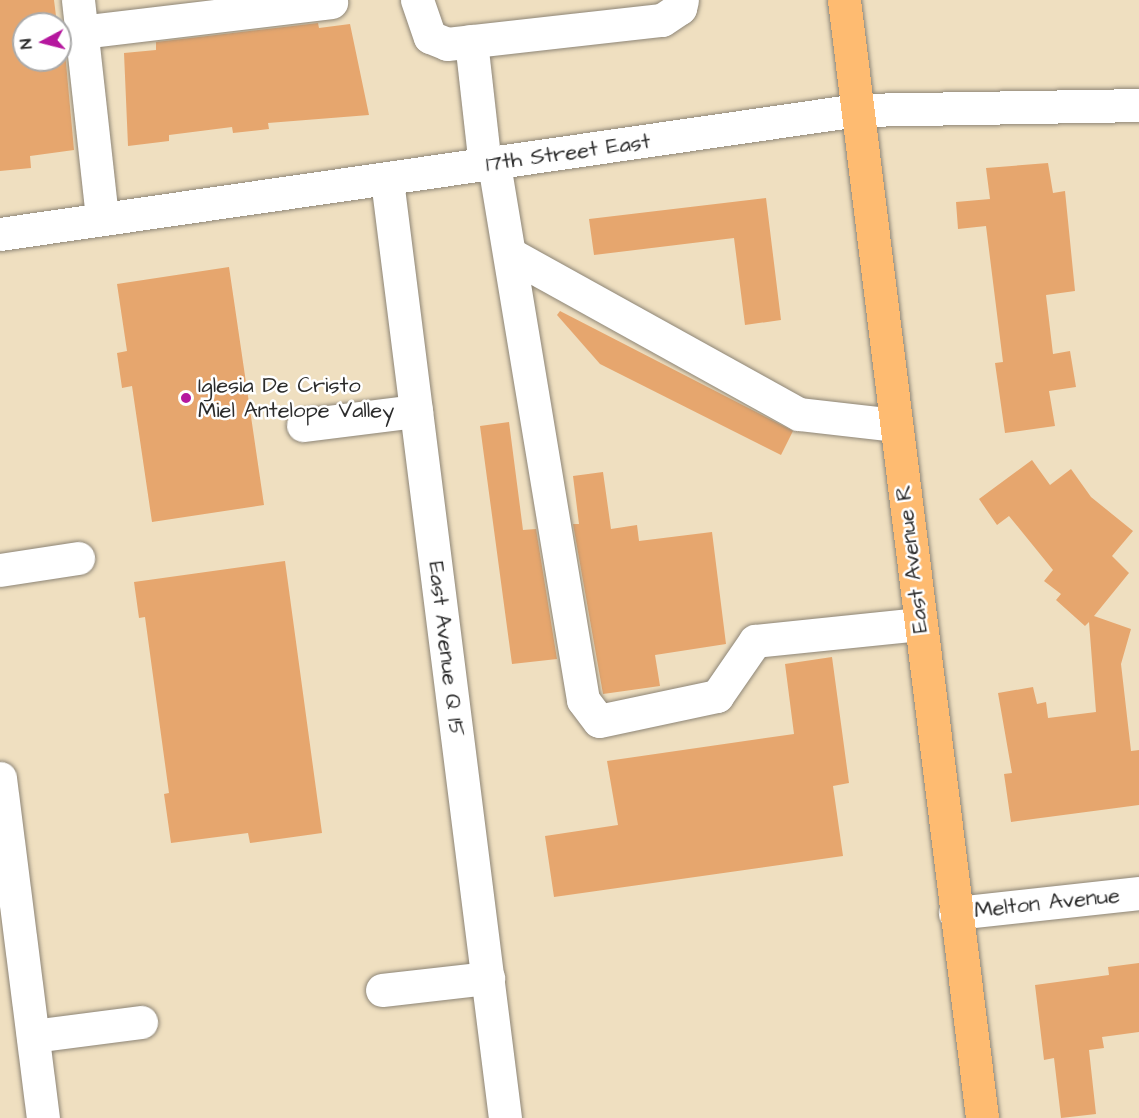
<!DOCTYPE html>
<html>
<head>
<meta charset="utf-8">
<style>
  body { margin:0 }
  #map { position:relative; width:1139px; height:1118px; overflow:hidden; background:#efdfc0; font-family:"Architects Daughter",sans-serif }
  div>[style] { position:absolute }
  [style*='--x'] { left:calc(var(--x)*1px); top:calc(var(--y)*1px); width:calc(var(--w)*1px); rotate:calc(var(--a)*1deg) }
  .building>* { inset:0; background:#e6a66e }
  .roads { filter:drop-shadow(0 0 2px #8d8576) drop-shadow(0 0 2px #8d8576) }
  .minor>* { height:33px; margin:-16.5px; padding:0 16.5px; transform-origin:16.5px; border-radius:16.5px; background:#fff }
  .major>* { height:33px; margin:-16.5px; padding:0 16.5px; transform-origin:16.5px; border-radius:16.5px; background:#febb71 }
  .dots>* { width:16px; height:16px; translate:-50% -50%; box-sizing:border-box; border:3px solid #fff; border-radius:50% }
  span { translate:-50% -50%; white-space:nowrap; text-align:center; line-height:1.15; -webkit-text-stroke:5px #fff; paint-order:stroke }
  .street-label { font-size:22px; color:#2b2b2b }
  .poi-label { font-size:22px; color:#2b2b2b }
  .left { translate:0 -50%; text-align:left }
  .north { position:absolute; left:12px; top:12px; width:60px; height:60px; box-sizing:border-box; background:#fff; border:2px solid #aaa; border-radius:50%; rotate:263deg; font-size:16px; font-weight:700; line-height:24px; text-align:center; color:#2b2b2b }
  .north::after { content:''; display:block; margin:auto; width:21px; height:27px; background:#b5179e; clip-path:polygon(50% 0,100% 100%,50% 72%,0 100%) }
</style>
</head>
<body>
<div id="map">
  <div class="building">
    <i style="clip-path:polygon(0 0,54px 0,57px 24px,24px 24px,24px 60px,60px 60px,60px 48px,65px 52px,74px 150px,30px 156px,31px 168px,0 171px)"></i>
    <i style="clip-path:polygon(318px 23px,319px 28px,350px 24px,369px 115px,268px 123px,269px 129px,233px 133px,232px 127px,169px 135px,169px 141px,128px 146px,124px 53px,156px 50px,156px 42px)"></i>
    <i style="clip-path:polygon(1048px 163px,1053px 193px,1065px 191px,1075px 291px,1046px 295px,1053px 354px,1070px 351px,1076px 387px,1049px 391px,1055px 426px,1005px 433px,995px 363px,1003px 362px,986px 226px,958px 229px,956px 202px,990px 199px,986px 168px)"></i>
    <i style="clip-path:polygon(766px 198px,781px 320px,745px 325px,734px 238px,594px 255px,589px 219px)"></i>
    <i style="clip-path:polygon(229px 267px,264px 505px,152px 522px,132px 386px,122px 388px,117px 353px,127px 351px,117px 284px)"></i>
    <i style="clip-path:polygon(560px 311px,793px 431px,781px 455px,600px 364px,557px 315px)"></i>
    <i style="clip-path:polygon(509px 422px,523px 530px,536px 529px,557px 659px,512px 664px,480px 426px)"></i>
    <i style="clip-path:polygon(1032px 460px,1050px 485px,1071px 469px,1091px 497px,1133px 531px,1112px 556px,1129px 573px,1094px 616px,1131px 629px,1121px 664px,1131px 751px,1139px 750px,1139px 805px,1011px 822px,1004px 774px,1012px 773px,998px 693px,1033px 687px,1037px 704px,1046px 702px,1048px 718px,1096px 712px,1089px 622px,1085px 626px,1056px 600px,1061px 594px,1044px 581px,1053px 570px,1009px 516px,997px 525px,979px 499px)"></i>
    <i style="clip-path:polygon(603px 472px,611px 529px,637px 525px,639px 541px,712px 532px,726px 644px,655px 655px,660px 686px,603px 694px,573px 524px,579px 524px,573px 476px)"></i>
    <i style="clip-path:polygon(285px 561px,322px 833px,250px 843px,248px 833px,171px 843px,164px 794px,169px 793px,145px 617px,139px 618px,134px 582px)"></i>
    <i style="clip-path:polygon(832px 657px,849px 783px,833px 786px,843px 856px,554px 897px,545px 836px,618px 825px,607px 761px,794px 734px,785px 664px)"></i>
    <i style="clip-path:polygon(1139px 963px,1139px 1032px,1102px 1037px,1104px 1048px,1089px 1050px,1096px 1114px,1061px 1118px,1054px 1058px,1044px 1060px,1035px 985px,1109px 975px,1108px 967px)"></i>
  </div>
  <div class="roads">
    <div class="minor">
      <i style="--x:78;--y:0;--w:220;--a:83.7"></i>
      <i style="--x:417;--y:0;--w:39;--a:71"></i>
      <i style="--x:430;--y:37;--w:18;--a:22"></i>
      <i style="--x:447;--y:44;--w:216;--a:-6.4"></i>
      <i style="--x:662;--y:20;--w:22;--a:-34"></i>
      <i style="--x:680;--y:8;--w:8;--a:-76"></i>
      <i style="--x:81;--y:32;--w:252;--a:-6.8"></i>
      <i style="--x:471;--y:41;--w:125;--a:83.6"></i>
      <i style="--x:494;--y:164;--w:543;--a:80.57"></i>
      <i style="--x:583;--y:700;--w:26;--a:53"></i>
      <i style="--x:599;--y:721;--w:121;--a:-12"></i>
      <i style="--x:717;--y:696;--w:67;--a:-55.4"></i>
      <i style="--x:755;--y:641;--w:166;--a:-5.9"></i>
      <i style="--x:387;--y:180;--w:945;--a:82.83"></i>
      <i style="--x:0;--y:234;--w:866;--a:-8.23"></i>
      <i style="--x:857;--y:110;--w:282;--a:-1"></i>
      <i style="--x:510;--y:254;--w:330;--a:29"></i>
      <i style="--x:799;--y:414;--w:97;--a:6.5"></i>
      <i style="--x:303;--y:425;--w:114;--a:-7.1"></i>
      <i style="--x:0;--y:570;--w:79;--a:-8.7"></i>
      <i style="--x:0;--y:778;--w:343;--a:82.8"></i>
      <i style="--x:955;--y:913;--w:185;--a:-6.2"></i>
      <i style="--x:382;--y:990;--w:107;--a:-6.5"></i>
      <i style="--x:33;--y:1036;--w:109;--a:-7.4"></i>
    </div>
    <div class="major">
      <i style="--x:844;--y:0;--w:1126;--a:82.96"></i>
    </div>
  </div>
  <div class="dots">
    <i style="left:186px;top:398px;background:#b5179e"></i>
  </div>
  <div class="street-label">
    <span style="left:568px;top:153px;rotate:-8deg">17th Street East</span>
    <span style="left:912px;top:559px;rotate:-97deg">East Avenue R</span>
    <span style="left:446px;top:649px;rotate:83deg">East Avenue Q 15</span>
    <span style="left:1047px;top:903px;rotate:-6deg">Melton Avenue</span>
  </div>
  <div class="poi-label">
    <span class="left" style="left:198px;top:398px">Iglesia De Cristo<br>Miel Antelope Valley</span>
  </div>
  <div class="north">N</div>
</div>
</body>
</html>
